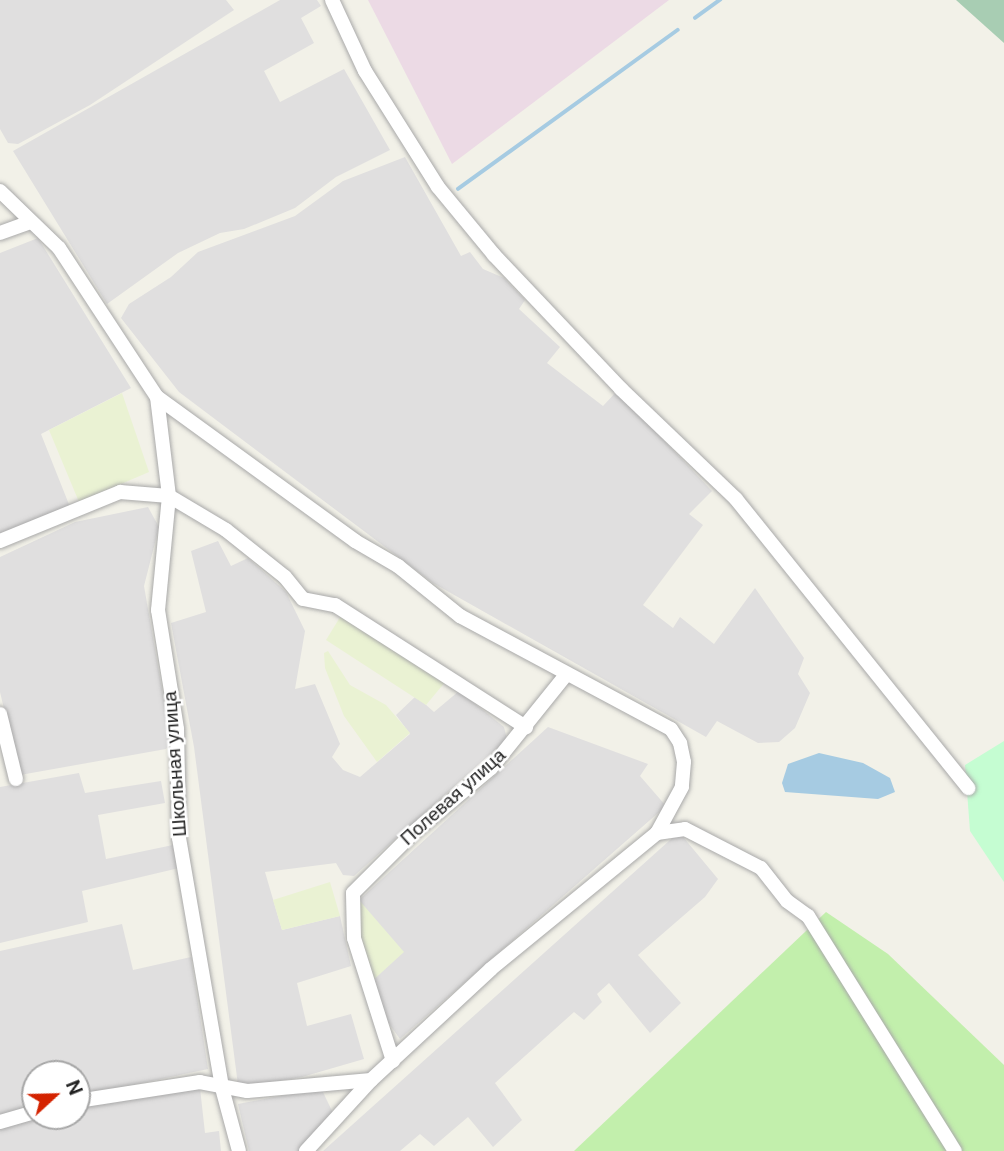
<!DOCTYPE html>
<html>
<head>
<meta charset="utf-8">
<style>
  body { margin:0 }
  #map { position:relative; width:1004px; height:1151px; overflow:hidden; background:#f2f1e8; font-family:"DM Sans",sans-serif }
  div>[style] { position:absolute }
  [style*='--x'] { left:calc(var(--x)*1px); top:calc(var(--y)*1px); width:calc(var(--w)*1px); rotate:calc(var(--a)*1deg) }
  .residential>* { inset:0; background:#e0dfdf }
  .industrial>* { inset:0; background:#ecdae5 }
  .farmland>* { inset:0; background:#eaf2d3 }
  .grass>* { inset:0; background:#c2efac }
  .cemetery>* { inset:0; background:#a8cdb3 }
  .park>* { inset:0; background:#c5fdd2 }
  .water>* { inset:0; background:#a6cbe2 }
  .stream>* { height:3.5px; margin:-1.75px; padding:0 1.75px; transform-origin:1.75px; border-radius:1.75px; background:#a6cbe2 }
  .roads { filter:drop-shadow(0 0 2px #a9a9a9) drop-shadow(0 0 2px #a9a9a9) }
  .minor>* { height:14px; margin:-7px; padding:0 7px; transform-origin:7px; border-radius:7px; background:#fff }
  span { translate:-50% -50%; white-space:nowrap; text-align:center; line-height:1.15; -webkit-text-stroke:5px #fff; paint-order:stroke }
  .street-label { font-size:19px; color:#222 }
  .north { position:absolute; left:21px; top:1060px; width:70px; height:70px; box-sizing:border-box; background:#fff; border:2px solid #a7a7a7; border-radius:50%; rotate:68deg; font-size:19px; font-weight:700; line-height:28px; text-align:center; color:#222 }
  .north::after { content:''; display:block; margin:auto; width:24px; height:32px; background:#d42300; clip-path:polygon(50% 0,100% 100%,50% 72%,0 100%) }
</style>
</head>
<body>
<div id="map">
  <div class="residential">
    <i style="clip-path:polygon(0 0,226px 0,234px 10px,90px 105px,18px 144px,8px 143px,0 129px)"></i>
    <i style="clip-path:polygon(280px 0,317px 0,321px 6px,301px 18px,314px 43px,264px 71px,280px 102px,344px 69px,390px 150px,336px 177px,295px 208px,244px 229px,220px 233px,178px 253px,107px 304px,13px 151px)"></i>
    <i style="clip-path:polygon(405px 157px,461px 256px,470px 252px,483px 269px,504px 278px,525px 300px,519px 309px,560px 347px,547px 363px,603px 406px,617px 391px,712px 491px,689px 514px,703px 525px,643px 605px,673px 628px,680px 617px,714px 644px,755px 588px,804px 658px,798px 674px,810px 693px,795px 728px,779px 742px,758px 743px,717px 721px,706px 737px,433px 583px,179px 392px,121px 318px,129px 304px,171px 277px,198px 252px,295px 216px,343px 181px)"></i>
    <i style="clip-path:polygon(38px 238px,131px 388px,41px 434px,70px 507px,0 536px,0 253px)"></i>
    <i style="clip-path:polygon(148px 507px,159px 527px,144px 586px,171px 741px,166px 749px,20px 775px,0 692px,0 557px,75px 522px)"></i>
    <i style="clip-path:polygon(218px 541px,231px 566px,248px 558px,286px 592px,305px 631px,295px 689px,315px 684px,340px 744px,332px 757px,343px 770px,360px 777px,410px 734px,396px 715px,416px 696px,434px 712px,459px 691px,504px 727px,507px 739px,354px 876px,343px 875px,336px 863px,265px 872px,282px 930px,340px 916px,351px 966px,297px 983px,307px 1026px,351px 1014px,364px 1059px,302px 1077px,244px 1087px,238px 1085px,194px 747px,171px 623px,206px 612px,191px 551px)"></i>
    <i style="clip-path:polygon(548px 727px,648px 764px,640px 776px,666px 806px,400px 1039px,385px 1018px,370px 983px,359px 900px)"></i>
    <i style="clip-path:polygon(79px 773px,85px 793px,161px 781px,165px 803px,98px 815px,106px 859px,173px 845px,179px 868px,82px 891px,88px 922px,0 943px,0 787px)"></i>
    <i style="clip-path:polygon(679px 832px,718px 879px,705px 897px,638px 955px,681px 1003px,650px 1033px,609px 983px,597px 994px,602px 1002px,584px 1020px,574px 1012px,495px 1083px,522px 1120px,493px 1147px,468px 1117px,434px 1146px,420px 1134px,400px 1151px,323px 1151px)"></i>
    <i style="clip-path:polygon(122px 924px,133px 970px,191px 957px,208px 1069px,77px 1097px,77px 1074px,35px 1074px,35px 1108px,0 1121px,0 951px)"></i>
    <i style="clip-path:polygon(200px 1088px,205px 1133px,219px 1131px,221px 1151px,0 1151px,0 1127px,40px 1116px,77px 1116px,77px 1106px)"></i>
    <i style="clip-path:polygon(321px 1088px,333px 1113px,299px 1151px,249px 1151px,238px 1104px)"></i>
  </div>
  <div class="industrial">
    <i style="clip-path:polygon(368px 0,669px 0,452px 164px)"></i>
  </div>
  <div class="farmland">
    <i style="clip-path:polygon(122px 393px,149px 472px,79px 502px,49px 430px)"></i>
    <i style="clip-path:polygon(342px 614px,446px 681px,426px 705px,326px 640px)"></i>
    <i style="clip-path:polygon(328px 651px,350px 685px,386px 705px,410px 733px,377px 762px,344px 716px,325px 668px,324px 653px)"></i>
    <i style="clip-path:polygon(330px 882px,340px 916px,282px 930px,273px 900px)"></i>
    <i style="clip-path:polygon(359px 900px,404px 952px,370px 983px,357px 931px)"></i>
  </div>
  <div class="grass">
    <i style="clip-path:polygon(826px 912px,888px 954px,1004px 1065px,1004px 1151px,574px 1151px)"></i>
  </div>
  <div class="cemetery">
    <i style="clip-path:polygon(956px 0,1004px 0,1004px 43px)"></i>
  </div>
  <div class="park">
    <i style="clip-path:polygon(1004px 741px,1004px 882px,970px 831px,965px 765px)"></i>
  </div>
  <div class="water">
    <i style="clip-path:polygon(819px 753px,863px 763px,890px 778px,895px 792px,878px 799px,785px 792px,782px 783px,788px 764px)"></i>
  </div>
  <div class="stream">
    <i style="--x:695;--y:18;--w:31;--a:-36"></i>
    <i style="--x:458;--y:189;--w:271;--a:-35.9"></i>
  </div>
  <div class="roads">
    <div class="minor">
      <i style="--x:332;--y:0;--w:78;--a:65.1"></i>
      <i style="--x:365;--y:71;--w:137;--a:57.8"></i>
      <i style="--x:438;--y:187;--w:88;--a:50.5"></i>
      <i style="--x:494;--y:255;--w:185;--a:46.5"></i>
      <i style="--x:621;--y:389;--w:159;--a:43.7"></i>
      <i style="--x:736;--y:499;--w:371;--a:51.2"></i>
      <i style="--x:0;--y:191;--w:82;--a:44"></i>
      <i style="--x:59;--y:248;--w:178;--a:56.7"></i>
      <i style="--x:157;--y:397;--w:245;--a:36"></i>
      <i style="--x:355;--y:541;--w:50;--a:30.2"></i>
      <i style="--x:398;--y:566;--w:80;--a:38.9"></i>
      <i style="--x:460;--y:616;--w:239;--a:28.2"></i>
      <i style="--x:671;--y:729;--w:17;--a:57"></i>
      <i style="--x:680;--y:743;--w:19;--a:78"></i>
      <i style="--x:684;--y:762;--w:25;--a:95"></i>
      <i style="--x:682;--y:787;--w:52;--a:118.5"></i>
      <i style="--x:657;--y:833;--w:215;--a:140.7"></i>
      <i style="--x:491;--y:969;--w:163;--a:137.2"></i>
      <i style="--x:371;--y:1080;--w:124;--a:174.9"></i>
      <i style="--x:247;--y:1091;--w:48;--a:-169.2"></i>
      <i style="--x:200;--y:1082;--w:124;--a:171.2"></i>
      <i style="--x:0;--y:233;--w:32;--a:-20"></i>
      <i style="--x:157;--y:397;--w:100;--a:83.1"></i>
      <i style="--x:169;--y:496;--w:115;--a:95.5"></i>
      <i style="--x:158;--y:610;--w:121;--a:80.9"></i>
      <i style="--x:177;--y:729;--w:109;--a:88.9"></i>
      <i style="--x:179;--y:838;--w:254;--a:80.2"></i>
      <i style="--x:222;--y:1088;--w:65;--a:74.9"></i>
      <i style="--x:0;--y:541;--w:130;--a:-22.2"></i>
      <i style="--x:120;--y:492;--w:49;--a:4.7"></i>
      <i style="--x:169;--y:496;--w:66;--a:30.8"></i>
      <i style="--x:226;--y:530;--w:75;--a:38.5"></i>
      <i style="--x:285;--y:577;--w:28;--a:51"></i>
      <i style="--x:303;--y:599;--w:33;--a:11"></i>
      <i style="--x:335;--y:605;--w:227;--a:32.6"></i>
      <i style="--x:0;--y:714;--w:67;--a:76.2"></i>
      <i style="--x:657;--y:833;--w:28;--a:-8"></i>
      <i style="--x:685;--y:829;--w:85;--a:27.2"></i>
      <i style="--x:761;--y:868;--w:42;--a:51.8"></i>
      <i style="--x:787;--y:901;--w:26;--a:36"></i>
      <i style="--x:808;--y:916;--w:277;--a:58"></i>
      <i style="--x:393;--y:1061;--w:129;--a:-107.6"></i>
      <i style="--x:354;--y:938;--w:45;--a:-91.3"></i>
      <i style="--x:353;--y:893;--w:86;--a:-45"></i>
      <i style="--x:414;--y:832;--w:100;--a:-39.7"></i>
      <i style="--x:491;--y:768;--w:118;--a:-51.2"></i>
      <i style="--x:0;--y:1122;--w:36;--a:-16"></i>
      <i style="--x:306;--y:1151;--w:96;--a:-47.5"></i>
    </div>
  </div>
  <div class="street-label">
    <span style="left:175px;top:764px;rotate:-94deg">Школьная улица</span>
    <span style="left:453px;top:797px;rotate:-42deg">Полевая улица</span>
  </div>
  <div class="north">N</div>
</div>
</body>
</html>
